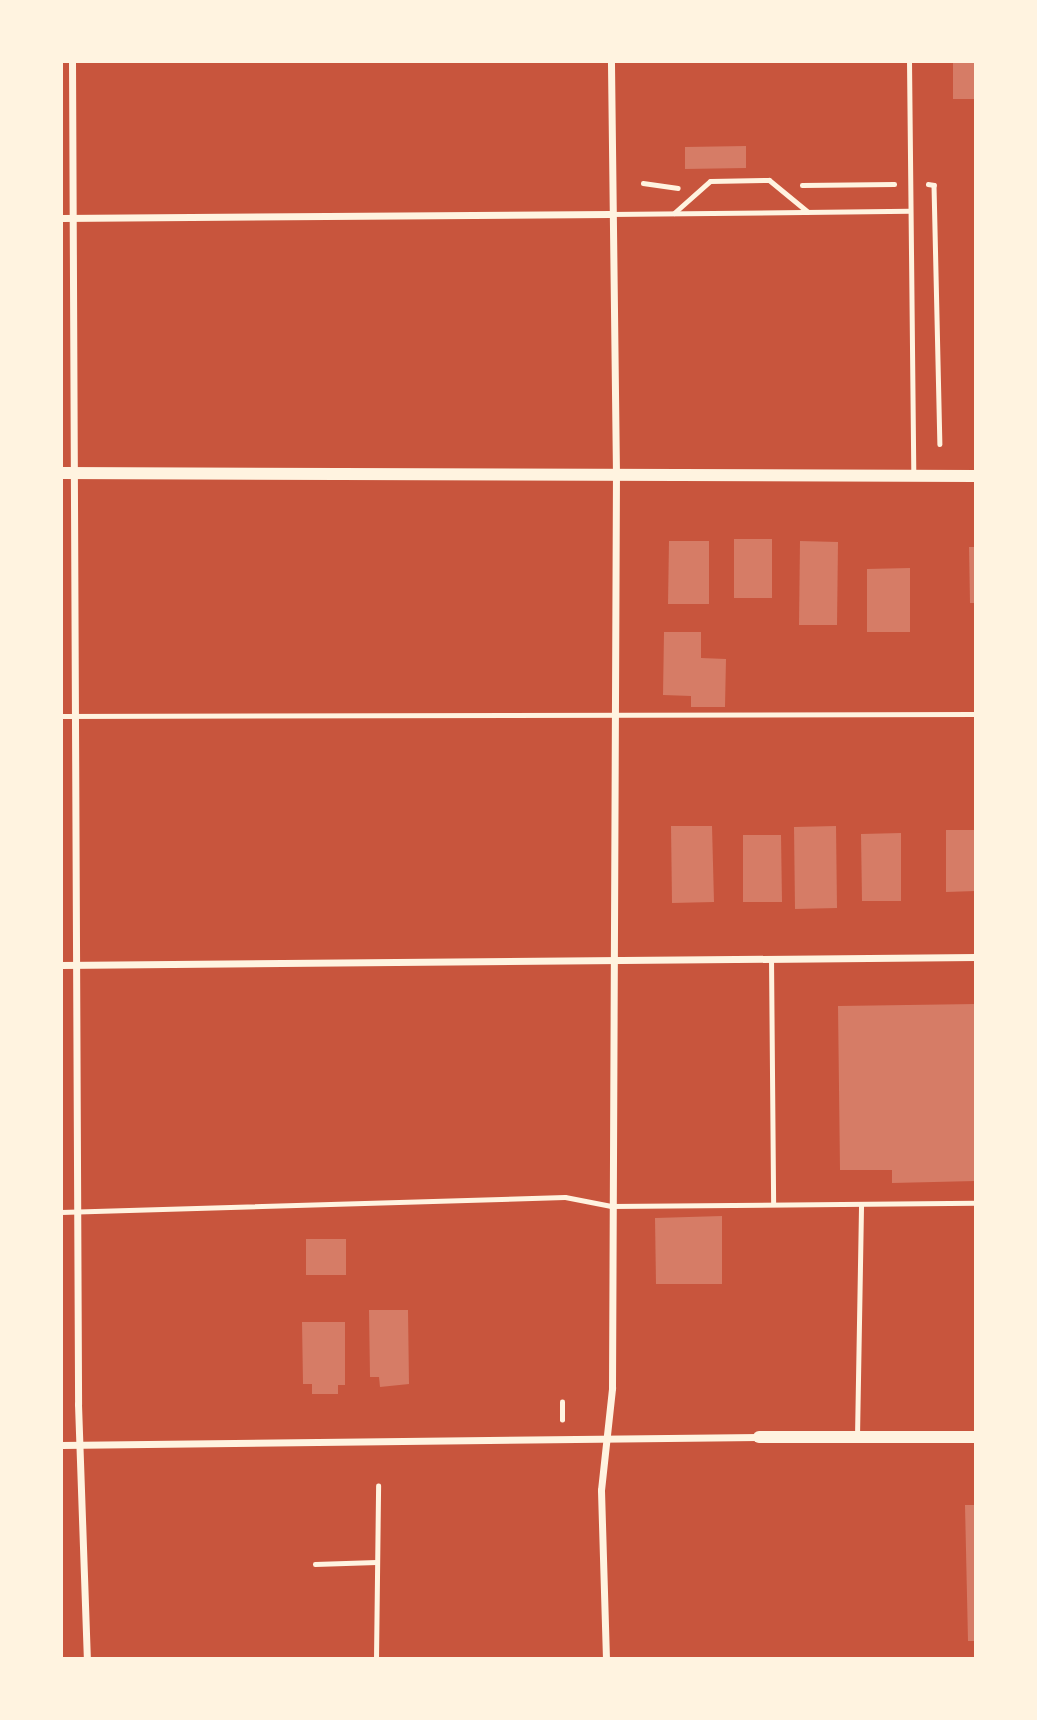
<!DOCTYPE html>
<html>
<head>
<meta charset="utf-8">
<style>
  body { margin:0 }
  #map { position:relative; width:1037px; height:1720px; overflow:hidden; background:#c8553d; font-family:"PT Sans Narrow",sans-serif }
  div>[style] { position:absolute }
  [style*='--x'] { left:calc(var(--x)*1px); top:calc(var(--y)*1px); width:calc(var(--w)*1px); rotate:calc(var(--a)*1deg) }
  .building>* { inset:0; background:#d67c66 }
  .path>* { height:4.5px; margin:-2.25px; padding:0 2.25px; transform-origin:2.25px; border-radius:2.25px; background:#fff3e0 }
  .service>* { height:5px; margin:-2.5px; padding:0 2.5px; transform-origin:2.5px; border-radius:2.5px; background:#fff3e0 }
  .minor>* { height:7px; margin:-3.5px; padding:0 3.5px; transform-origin:3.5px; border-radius:3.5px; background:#fff3e0 }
  .tertiary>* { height:12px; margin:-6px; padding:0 6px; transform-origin:6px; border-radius:6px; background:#fff3e0 }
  span { translate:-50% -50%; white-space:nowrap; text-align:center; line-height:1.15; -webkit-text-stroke:6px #fff3e0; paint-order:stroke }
  .frame { position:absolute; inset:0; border:63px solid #fff3e0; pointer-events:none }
</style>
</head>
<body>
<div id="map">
  <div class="building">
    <i style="clip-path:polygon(953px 61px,976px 61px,976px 99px,953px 99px)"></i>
    <i style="clip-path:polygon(746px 146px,746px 168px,685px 169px,685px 147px)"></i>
    <i style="clip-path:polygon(734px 539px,772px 539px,772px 598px,734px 598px)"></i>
    <i style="clip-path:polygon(669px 541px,709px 541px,709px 604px,668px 604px)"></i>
    <i style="clip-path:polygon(800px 541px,838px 542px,837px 625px,799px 625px)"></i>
    <i style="clip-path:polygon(969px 547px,976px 547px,976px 603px,970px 603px)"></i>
    <i style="clip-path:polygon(910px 568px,910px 632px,867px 632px,867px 569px)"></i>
    <i style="clip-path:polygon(664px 632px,701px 632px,701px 658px,726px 659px,725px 707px,691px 707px,691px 696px,663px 695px)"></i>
    <i style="clip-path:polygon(671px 826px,712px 826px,714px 902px,672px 903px)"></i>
    <i style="clip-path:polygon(836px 826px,837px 908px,795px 909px,794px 827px)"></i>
    <i style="clip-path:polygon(946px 830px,976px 830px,976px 891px,946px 892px)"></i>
    <i style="clip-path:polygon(901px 833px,901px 901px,862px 901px,861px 834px)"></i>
    <i style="clip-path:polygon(743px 835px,781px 835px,782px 902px,743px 902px)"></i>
    <i style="clip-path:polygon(976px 1004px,976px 1181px,892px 1183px,892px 1170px,840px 1170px,838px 1006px)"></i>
    <i style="clip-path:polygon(722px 1216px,722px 1284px,656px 1284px,655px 1218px)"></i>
    <i style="clip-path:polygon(306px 1239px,346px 1239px,346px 1275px,306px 1275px)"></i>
    <i style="clip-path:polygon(369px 1310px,408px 1310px,409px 1384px,380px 1387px,379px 1377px,370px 1377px)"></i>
    <i style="clip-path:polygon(302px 1322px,345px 1322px,345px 1385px,338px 1385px,338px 1394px,312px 1394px,312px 1384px,303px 1384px)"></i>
    <i style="clip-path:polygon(965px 1505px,976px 1505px,976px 1641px,968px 1641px)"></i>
  </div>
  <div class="path">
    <i style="--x:643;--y:183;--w:35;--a:8"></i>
    <i style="--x:928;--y:184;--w:6;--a:9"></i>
    <i style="--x:934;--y:185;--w:259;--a:88.7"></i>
    <i style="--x:802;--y:185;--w:92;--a:-0.6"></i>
    <i style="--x:562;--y:1420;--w:18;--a:-90"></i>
    <i style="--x:315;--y:1564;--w:61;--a:-1.9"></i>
    <i style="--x:376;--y:1659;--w:173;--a:-89.3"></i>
  </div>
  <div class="service">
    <i style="--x:909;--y:61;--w:414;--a:89.4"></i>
    <i style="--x:674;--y:213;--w:48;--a:-41.6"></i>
    <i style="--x:710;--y:181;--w:59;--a:-1"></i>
    <i style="--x:769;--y:180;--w:50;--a:39.4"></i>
    <i style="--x:610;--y:214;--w:300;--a:-0.6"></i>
    <i style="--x:61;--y:716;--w:915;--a:-0.13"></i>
    <i style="--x:771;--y:958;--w:246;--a:89.5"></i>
    <i style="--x:61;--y:1212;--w:504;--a:-1.7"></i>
    <i style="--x:565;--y:1197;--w:47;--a:11.1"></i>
    <i style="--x:611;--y:1206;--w:365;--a:-0.5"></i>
    <i style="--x:857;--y:1437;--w:233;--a:-89"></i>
  </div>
  <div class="minor">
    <i style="--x:72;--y:61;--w:1343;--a:89.74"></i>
    <i style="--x:78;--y:1404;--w:255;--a:88"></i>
    <i style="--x:61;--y:218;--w:549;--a:-0.42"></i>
    <i style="--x:61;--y:965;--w:915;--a:-0.5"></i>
    <i style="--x:61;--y:1445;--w:698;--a:-0.66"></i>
    <i style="--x:606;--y:1659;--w:169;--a:-91.7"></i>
    <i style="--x:601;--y:1490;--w:103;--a:-83.8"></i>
    <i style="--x:612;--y:1388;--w:914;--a:-89.75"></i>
    <i style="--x:616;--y:474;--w:413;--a:-90.7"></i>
  </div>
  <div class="tertiary">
    <i style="--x:61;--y:473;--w:915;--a:0.19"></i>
    <i style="--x:759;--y:1437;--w:217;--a:0"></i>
  </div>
  <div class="frame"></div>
</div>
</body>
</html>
